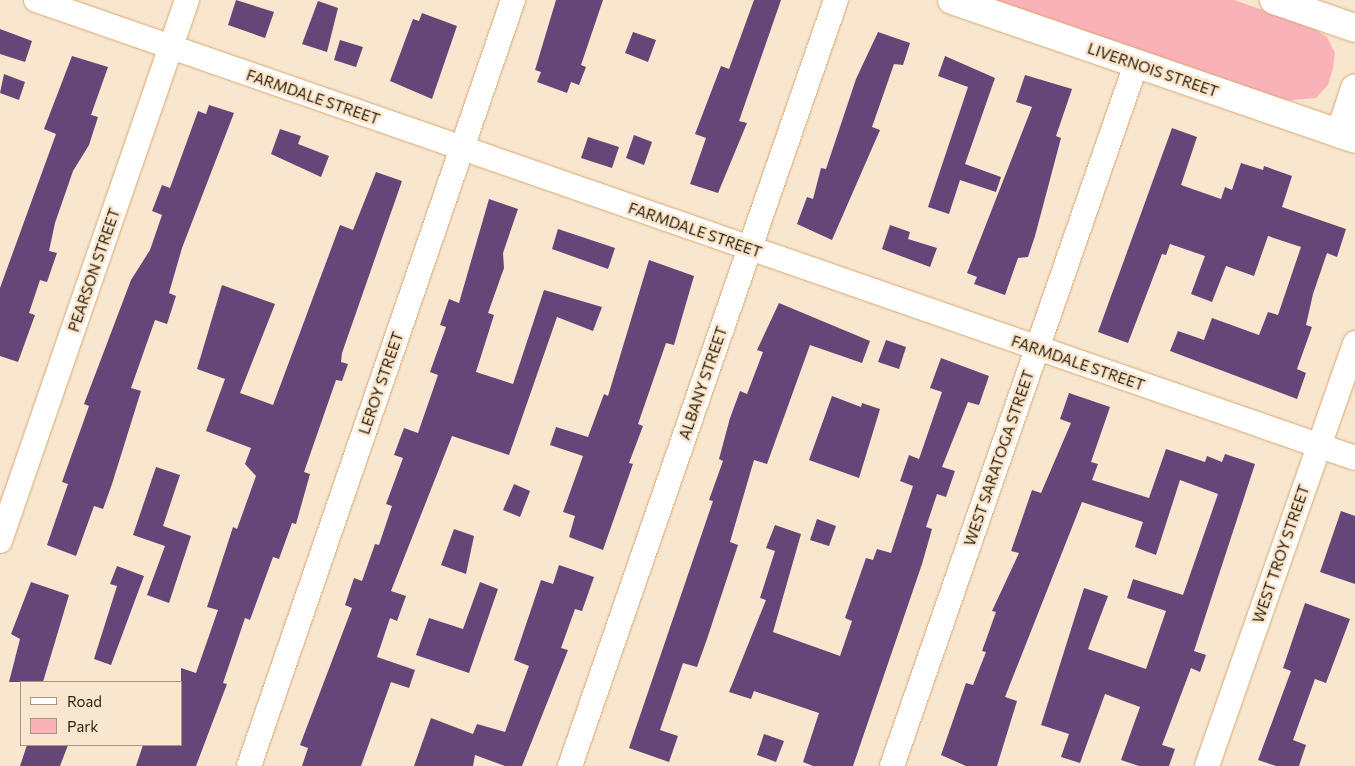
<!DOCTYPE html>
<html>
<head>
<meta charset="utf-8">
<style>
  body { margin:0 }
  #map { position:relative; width:1355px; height:766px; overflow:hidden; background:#f9e6cf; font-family:Commissioner,sans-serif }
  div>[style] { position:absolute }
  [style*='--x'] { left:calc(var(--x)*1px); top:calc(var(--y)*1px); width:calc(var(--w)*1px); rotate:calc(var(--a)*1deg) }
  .green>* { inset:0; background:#fab2b9 }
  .building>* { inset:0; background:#664579 }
  .roads { filter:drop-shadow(0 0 1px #d5a86f) drop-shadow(0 0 1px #d5a86f) }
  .minor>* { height:24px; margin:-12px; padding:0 12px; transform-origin:12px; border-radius:12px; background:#fff }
  .tertiary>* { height:28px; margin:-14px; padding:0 14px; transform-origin:14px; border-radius:14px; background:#fff }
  span { translate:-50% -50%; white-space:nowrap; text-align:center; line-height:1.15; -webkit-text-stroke:5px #f9e6cf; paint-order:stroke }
  .street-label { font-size:15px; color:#2e1d05 }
  .legend { position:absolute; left:20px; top:681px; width:162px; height:65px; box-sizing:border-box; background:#f9e6cf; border:1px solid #a8967e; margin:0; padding:6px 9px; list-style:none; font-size:15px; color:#2e1d05 }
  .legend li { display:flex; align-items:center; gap:10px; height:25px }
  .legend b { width:25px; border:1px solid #a8967e }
</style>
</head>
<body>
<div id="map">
  <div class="green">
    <i style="clip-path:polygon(991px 0,1234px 0,1312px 27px,1327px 37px,1335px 53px,1333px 68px,1328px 85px,1316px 98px,1283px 101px)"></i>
  </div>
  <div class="building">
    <i style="clip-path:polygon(236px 0,274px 12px,265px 38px,228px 25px)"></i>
    <i style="clip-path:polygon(556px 0,603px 0,581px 65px,586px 67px,579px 85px,571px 82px,567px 93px,537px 82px,541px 72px,535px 70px)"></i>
    <i style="clip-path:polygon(754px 0,781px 0,739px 121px,747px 123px,718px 193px,690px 184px,706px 138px,695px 134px,721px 66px,729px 69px)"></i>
    <i style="clip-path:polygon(318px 1px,338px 8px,327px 52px,302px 44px)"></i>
    <i style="clip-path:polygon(422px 13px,457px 26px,432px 99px,390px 81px,413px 19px,419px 21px)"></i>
    <i style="clip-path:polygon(0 29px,32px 41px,25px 62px,0 54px)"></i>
    <i style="clip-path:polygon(633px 32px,656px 40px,648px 62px,625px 53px)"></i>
    <i style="clip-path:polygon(878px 32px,910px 43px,903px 65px,894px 64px,872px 127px,880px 130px,832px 240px,797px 224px,807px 197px,813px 199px,821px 168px,826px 169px,856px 79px)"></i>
    <i style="clip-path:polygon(340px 40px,363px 47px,356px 67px,334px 60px)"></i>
    <i style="clip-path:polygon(72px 56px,108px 67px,91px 115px,98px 117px,89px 145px,73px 171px,55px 223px,49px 251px,57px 253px,47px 282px,40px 280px,29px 313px,35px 315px,18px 362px,0 356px,0 288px,56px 134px,44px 129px)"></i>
    <i style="clip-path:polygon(945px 56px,995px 78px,965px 164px,1001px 177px,996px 192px,960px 180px,949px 214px,928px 207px,968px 87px,938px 76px)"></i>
    <i style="clip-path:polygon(4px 74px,25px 82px,19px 100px,0 93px)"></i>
    <i style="clip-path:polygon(1025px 75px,1072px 89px,1056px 136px,1061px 138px,1035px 236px,1028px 257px,1018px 258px,1005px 295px,974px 284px,977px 277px,967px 273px,1032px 107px,1016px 102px)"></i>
    <i style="clip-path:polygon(209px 105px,234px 113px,182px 248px,169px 293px,176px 296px,167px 324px,155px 320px,131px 388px,141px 391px,112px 484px,103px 509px,94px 506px,76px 556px,47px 545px,68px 484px,62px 482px,89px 406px,84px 404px,131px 280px,150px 250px,162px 215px,152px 211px,162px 185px,170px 188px,198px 111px,206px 114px)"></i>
    <i style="clip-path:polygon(1172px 128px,1197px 137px,1181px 185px,1221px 199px,1225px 187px,1232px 190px,1241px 163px,1263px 170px,1264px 166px,1292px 176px,1282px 207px,1346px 229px,1337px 257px,1327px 253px,1313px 294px,1306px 325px,1312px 327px,1297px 369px,1306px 373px,1297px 399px,1170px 351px,1178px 331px,1204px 340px,1212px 318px,1259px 335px,1268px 312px,1278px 315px,1301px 247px,1268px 236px,1254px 276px,1226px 266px,1212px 302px,1191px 294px,1205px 256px,1170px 244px,1166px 255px,1162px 254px,1128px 343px,1098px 332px)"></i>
    <i style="clip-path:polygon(280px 129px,301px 136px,298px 144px,329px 156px,321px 177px,271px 154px)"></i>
    <i style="clip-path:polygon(634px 135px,652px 142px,644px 165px,626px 158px)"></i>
    <i style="clip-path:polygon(588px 137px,619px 147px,612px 168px,581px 158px)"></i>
    <i style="clip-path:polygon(376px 172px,402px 181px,342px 353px,341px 362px,348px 364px,342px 381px,336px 380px,304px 472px,310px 474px,296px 524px,292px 523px,279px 559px,273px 557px,250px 620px,245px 618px,223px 683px,227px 684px,196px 766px,136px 766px,143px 745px,181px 745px,181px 668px,196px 673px,218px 610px,207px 607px,233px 527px,237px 529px,256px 476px,245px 464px,251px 448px,206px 431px,225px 379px,197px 369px,222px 285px,275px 304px,240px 393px,273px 405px,340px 225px,353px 230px)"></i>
    <i style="clip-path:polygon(489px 199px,518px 209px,503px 253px,504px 268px,488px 313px,494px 315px,476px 372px,513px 384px,544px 290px,602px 307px,593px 331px,557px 317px,509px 455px,452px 436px,391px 591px,406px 596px,397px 621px,390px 618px,377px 657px,415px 670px,409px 688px,391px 682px,361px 766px,302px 766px,308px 748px,300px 745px,352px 608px,345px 605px,354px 578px,362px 581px,375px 544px,379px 545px,392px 506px,386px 504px,403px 458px,394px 455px,404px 428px,418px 433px,438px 375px,430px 372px,446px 327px,440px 325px,449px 299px,459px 303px)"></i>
    <i style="clip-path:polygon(890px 225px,910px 232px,908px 239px,937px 248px,930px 267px,882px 249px)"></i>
    <i style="clip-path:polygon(558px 229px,615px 248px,608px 269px,552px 249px)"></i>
    <i style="clip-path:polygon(649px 260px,694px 276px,674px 345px,666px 343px,638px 424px,643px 426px,629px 463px,633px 464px,603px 550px,569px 537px,575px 516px,563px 512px,583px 456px,550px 445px,556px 427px,588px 437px,604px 394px,608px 396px)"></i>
    <i style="clip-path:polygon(779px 303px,870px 341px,862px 363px,810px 345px,767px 464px,754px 460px,730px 542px,738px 545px,707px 639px,697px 667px,683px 663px,660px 730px,678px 736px,669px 762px,629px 748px,713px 501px,709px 500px,723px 461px,719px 459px,730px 418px,740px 391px,747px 394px,763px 352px,757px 350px)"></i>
    <i style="clip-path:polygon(886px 340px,906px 347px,899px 369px,878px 362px)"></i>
    <i style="clip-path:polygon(941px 358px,989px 376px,979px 405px,968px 402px,942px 467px,955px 471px,946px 497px,937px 494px,926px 527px,932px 529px,922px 564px,853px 766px,813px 766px,803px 762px,819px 713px,754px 691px,751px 699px,729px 692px,766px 600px,760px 598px,775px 551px,766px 548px,775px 525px,801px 534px,773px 632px,840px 656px,852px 621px,845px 618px,866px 558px,873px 560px,877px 549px,891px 553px,913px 486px,900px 481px,909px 455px,919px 459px,942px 392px,930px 388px)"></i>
    <i style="clip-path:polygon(1069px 393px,1110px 407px,1091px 462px,1098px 464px,1092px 480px,1149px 498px,1166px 449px,1205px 462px,1207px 456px,1222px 462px,1225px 454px,1255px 464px,1194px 651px,1206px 655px,1200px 672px,1191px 668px,1162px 745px,1175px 749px,1169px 766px,1139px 766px,1121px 760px,1140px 707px,1105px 694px,1080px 763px,1061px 757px,1069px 734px,1041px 725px,1084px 588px,1108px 596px,1088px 649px,1146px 669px,1166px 611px,1127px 598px,1133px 579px,1183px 595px,1218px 494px,1180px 480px,1156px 555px,1135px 547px,1143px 522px,1082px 502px,1005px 697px,1017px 701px,997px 766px,966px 766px,941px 755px,966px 683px,973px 685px,986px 652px,982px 651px,996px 612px,992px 611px,1019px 553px,1011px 551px,1032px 490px,1041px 493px,1071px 423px,1060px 419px)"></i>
    <i style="clip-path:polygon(832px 396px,861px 407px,862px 403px,880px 409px,859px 478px,809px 460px)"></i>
    <i style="clip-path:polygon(156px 467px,180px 475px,163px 526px,191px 536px,169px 603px,147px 595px,165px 546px,133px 535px)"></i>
    <i style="clip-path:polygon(514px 484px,530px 491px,520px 517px,503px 510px)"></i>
    <i style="clip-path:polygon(1341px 511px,1355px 516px,1355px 584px,1320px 572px)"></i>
    <i style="clip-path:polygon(817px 519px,836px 526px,829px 546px,810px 540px)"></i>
    <i style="clip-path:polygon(454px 529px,474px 536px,466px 574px,441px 565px)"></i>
    <i style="clip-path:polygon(559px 565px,594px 577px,582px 611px,575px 609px,561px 648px,568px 650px,522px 766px,505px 766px,475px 755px,473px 766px,414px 766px,431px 718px,473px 734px,477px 724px,505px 732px,529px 666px,514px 660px,541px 580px,553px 584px)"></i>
    <i style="clip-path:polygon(117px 566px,144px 576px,111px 665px,94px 659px,117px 586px,110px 584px)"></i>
    <i style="clip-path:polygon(31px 582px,69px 595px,43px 682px,9px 682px,20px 639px,11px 634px)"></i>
    <i style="clip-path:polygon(480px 582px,498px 589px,469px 673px,416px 655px,429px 618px,463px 629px)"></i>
    <i style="clip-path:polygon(1305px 603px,1350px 619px,1326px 683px,1315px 679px,1293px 740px,1306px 745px,1299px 766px,1276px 766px,1258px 760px,1291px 671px,1283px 668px)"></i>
    <i style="clip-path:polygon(764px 734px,784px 741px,776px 762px,757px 755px)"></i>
    <i style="clip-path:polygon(27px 745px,68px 745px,60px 766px,20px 766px)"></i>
  </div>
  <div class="roads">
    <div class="minor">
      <i style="--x:36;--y:0;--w:1396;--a:19.15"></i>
      <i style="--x:0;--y:541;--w:572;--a:-70.93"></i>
      <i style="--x:249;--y:766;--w:810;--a:-70.98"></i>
      <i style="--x:570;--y:766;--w:811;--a:-70.85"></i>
      <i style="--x:892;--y:766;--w:743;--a:-70.83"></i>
      <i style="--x:1207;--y:766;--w:448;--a:-70.7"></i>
    </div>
    <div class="tertiary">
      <i style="--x:952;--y:0;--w:426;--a:19"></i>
      <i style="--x:1274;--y:0;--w:86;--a:19.1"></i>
      <i style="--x:1340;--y:134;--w:48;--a:-71.9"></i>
    </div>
  </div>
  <div class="street-label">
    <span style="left:1153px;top:70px;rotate:19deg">LIVERNOIS STREET</span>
    <span style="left:313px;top:97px;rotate:19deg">FARMDALE STREET</span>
    <span style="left:695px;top:230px;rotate:19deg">FARMDALE STREET</span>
    <span style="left:94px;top:270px;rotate:-71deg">PEARSON STREET</span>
    <span style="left:1078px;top:363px;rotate:19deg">FARMDALE STREET</span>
    <span style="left:381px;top:383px;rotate:-71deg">LEROY STREET</span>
    <span style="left:703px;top:383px;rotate:-71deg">ALBANY STREET</span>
    <span style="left:999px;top:458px;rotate:-71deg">WEST SARATOGA STREET</span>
    <span style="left:1281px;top:554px;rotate:-71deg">WEST TROY STREET</span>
  </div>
  <ul class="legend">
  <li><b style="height:6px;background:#fff"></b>Road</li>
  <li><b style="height:14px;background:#fab2b9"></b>Park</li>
  </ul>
</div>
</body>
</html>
